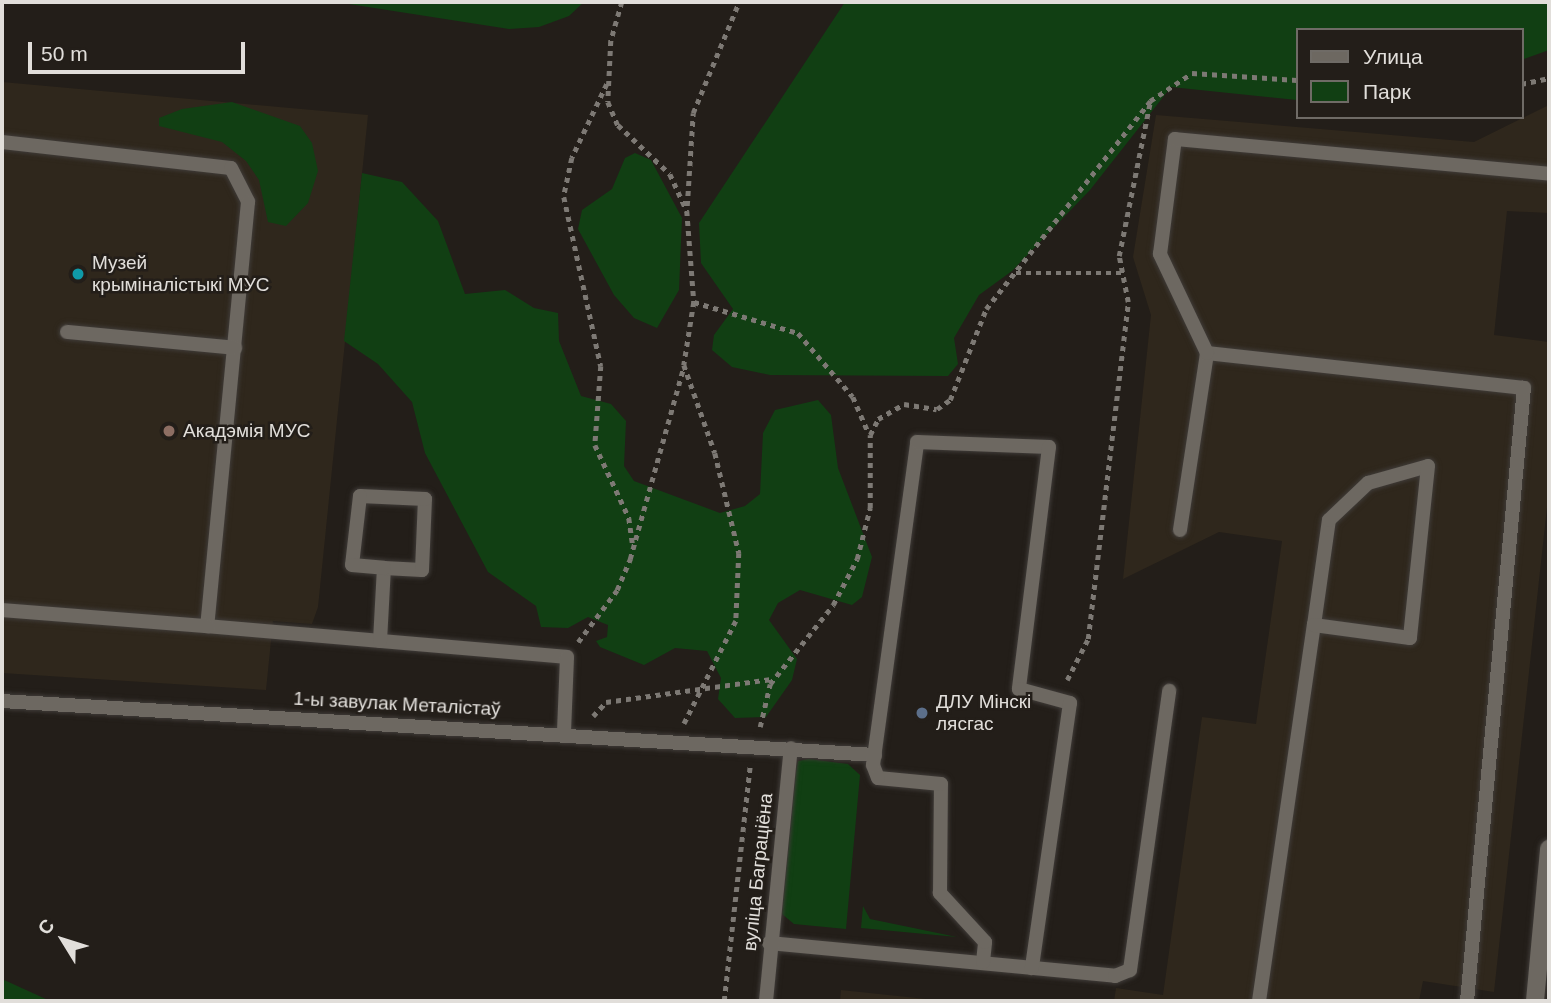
<!DOCTYPE html>
<html>
<head>
<meta charset="utf-8">
<style>
  body { margin:0 }
  #map { position:relative; width:1551px; height:1003px; overflow:hidden; background:#231e19; font-family:Arial,sans-serif }
  div>[style] { position:absolute }
  [style*='--x'] { left:calc(var(--x)*1px); top:calc(var(--y)*1px); width:calc(var(--w)*1px); rotate:calc(var(--a)*1deg) }
  .built>* { inset:0; background:#2f271c }
  .green>* { inset:0; background:#113f13 }
  .path>* { height:4.5px; margin-top:-2.25px; transform-origin:0; background:repeating-linear-gradient(90deg,#7d7974 0 5px,transparent 0 10px) }
  .roads { filter:drop-shadow(0 0 2px #3f3b38) drop-shadow(0 0 2px #3f3b38) }
  .service>* { height:14px; margin:-7px; padding:0 7px; transform-origin:7px; border-radius:7px; background:#6d6861 }
  .minor>* { height:18px; margin:-9px; padding:0 9px; transform-origin:9px; border-radius:9px; background:#6d6861 }
  .dots>* { width:19px; height:19px; translate:-50% -50%; box-sizing:border-box; border:4px solid #231e19; border-radius:50% }
  span { translate:-50% -50%; white-space:nowrap; text-align:center; line-height:1.15; -webkit-text-stroke:5px #231e19; paint-order:stroke }
  .poi-label { font-size:19px; color:#e1deda }
  .left { translate:0 -50%; text-align:left }
  .street-label { font-size:19px; color:#e1deda }
  .frame { position:absolute; inset:0; border:4px solid #e1deda; pointer-events:none }
  .legend { position:absolute; left:1296px; top:28px; width:228px; height:91px; box-sizing:border-box; background:#231e19; border:2px solid #6f6b66; margin:0; padding:9px 12px; list-style:none; font-size:21px; color:#e1deda }
  .legend li { display:flex; align-items:center; gap:14px; height:35px }
  .legend b { width:35px; border:2px solid #6f6b66 }
  .north { position:absolute; left:28px; top:905px; width:70px; height:70px; -webkit-text-stroke:5px #231e19; paint-order:stroke; rotate:308deg; font-size:19px; font-weight:700; line-height:28px; text-align:center; color:#e1deda }
  .north::after { content:''; display:block; margin:auto; width:24px; height:32px; background:#e1deda; clip-path:polygon(50% 0,100% 100%,50% 72%,0 100%) }
  .scale { position:absolute; left:28px; top:42px; width:217px; height:32px; box-sizing:border-box; border:4px solid #e1deda; border-top:0; padding-left:9px; font-size:21px; line-height:24px; white-space:nowrap; color:#e1deda; -webkit-text-stroke:5px #231e19; paint-order:stroke }
</style>
</head>
<body>
<div id="map">
  <div class="built">
    <i style="clip-path:polygon(2px 82px,368px 115px,318px 607px,312px 624px,273px 621px,266px 690px,2px 673px)"></i>
    <i style="clip-path:polygon(1549px 105px,1549px 213px,1507px 211px,1494px 335px,1549px 342px,1549px 489px,1494px 992px,1423px 981px,1419px 1001px,1114px 1001px,1116px 988px,1163px 995px,1202px 717px,1256px 724px,1282px 541px,1219px 532px,1123px 579px,1151px 315px,1133px 257px,1156px 115px,1474px 142px)"></i>
    <i style="clip-path:polygon(841px 990px,945px 1001px,840px 1001px)"></i>
  </div>
  <div class="green">
    <i style="clip-path:polygon(336px 2px,584px 2px,569px 16px,539px 27px,509px 29px)"></i>
    <i style="clip-path:polygon(845px 2px,1549px 2px,1549px 50px,1521px 60px,1521px 30px,1297px 30px,1297px 100px,1171px 87px,1090px 190px,1012px 271px,979px 295px,954px 338px,958px 364px,948px 376px,770px 375px,732px 367px,712px 350px,714px 335px,733px 309px,701px 263px,699px 223px)"></i>
    <i style="clip-path:polygon(232px 102px,300px 126px,312px 143px,318px 171px,308px 203px,286px 226px,268px 222px,259px 180px,246px 161px,222px 142px,159px 126px,159px 118px,182px 109px)"></i>
    <i style="clip-path:polygon(635px 153px,651px 160px,682px 218px,679px 290px,657px 328px,634px 318px,614px 295px,578px 229px,582px 210px,612px 189px,625px 158px)"></i>
    <i style="clip-path:polygon(362px 173px,402px 182px,438px 221px,465px 294px,505px 290px,534px 308px,558px 313px,559px 341px,581px 396px,611px 404px,626px 421px,624px 466px,634px 481px,720px 513px,745px 506px,760px 494px,763px 433px,775px 410px,818px 400px,831px 415px,838px 468px,872px 557px,862px 597px,852px 605px,800px 590px,778px 603px,769px 620px,797px 659px,792px 680px,766px 717px,735px 718px,718px 699px,721px 678px,707px 651px,675px 648px,644px 665px,600px 647px,596px 641px,607px 637px,608px 625px,588px 617px,568px 628px,541px 627px,536px 606px,488px 572px,425px 453px,412px 402px,378px 364px,344px 341px)"></i>
    <i style="clip-path:polygon(809px 759px,848px 764px,860px 775px,846px 929px,794px 924px,782px 914px,796px 772px,798px 761px)"></i>
    <i style="clip-path:polygon(863px 906px,870px 919px,957px 937px,861px 928px)"></i>
    <i style="clip-path:polygon(2px 979px,48px 1000px,2px 1001px)"></i>
  </div>
  <div class="path">
    <i style="--x:622;--y:2;--w:41;--a:105.8"></i>
    <i style="--x:611;--y:41;--w:61;--a:92.8"></i>
    <i style="--x:608;--y:102;--w:25;--a:67"></i>
    <i style="--x:618;--y:125;--w:71;--a:43.3"></i>
    <i style="--x:670;--y:174;--w:41;--a:65.3"></i>
    <i style="--x:687;--y:211;--w:91;--a:85.6"></i>
    <i style="--x:694;--y:302;--w:64;--a:99"></i>
    <i style="--x:684;--y:365;--w:93;--a:70.6"></i>
    <i style="--x:715;--y:453;--w:103;--a:76.5"></i>
    <i style="--x:739;--y:553;--w:68;--a:92.5"></i>
    <i style="--x:736;--y:621;--w:115;--a:116.8"></i>
    <i style="--x:607;--y:84;--w:82;--a:115.3"></i>
    <i style="--x:572;--y:158;--w:40;--a:102"></i>
    <i style="--x:564;--y:197;--w:173;--a:77.7"></i>
    <i style="--x:601;--y:366;--w:79;--a:94.3"></i>
    <i style="--x:595;--y:445;--w:81;--a:65"></i>
    <i style="--x:629;--y:518;--w:29;--a:82"></i>
    <i style="--x:1521;--y:84;--w:29;--a:-12"></i>
    <i style="--x:687;--y:206;--w:93;--a:-86.3"></i>
    <i style="--x:693;--y:113;--w:120;--a:-67.5"></i>
    <i style="--x:1016;--y:273;--w:106;--a:0"></i>
    <i style="--x:694;--y:302;--w:109;--a:16.6"></i>
    <i style="--x:798;--y:333;--w:84;--a:49.3"></i>
    <i style="--x:853;--y:397;--w:40;--a:66.6"></i>
    <i style="--x:578;--y:642;--w:65;--a:-53.1"></i>
    <i style="--x:617;--y:590;--w:34;--a:-67"></i>
    <i style="--x:630;--y:559;--w:200;--a:-74.4"></i>
    <i style="--x:1067;--y:680;--w:46;--a:-62.9"></i>
    <i style="--x:1088;--y:639;--w:339;--a:-83.2"></i>
    <i style="--x:1128;--y:302;--w:47;--a:-101.1"></i>
    <i style="--x:1119;--y:256;--w:157;--a:-78.6"></i>
    <i style="--x:593;--y:716;--w:19;--a:-47"></i>
    <i style="--x:606;--y:702;--w:167;--a:-7.9"></i>
    <i style="--x:760;--y:727;--w:44;--a:-76.9"></i>
    <i style="--x:770;--y:684;--w:101;--a:-51.4"></i>
    <i style="--x:833;--y:605;--w:52;--a:-62.4"></i>
    <i style="--x:857;--y:559;--w:53;--a:-75.7"></i>
    <i style="--x:870;--y:508;--w:73;--a:-90"></i>
    <i style="--x:870;--y:435;--w:18;--a:-63"></i>
    <i style="--x:878;--y:419;--w:30;--a:-30"></i>
    <i style="--x:904;--y:404;--w:33;--a:9"></i>
    <i style="--x:937;--y:409;--w:16;--a:-35"></i>
    <i style="--x:950;--y:400;--w:98;--a:-68.4"></i>
    <i style="--x:986;--y:309;--w:265;--a:-51.7"></i>
    <i style="--x:1150;--y:101;--w:50;--a:-33.7"></i>
    <i style="--x:1192;--y:73;--w:105;--a:3.8"></i>
    <i style="--x:724;--y:1001;--w:236;--a:-83.7"></i>
  </div>
  <div class="roads">
    <div class="service">
      <i style="--x:2;--y:142;--w:230;--a:6.5"></i>
      <i style="--x:231;--y:168;--w:38;--a:63"></i>
      <i style="--x:248;--y:202;--w:426;--a:95.5"></i>
      <i style="--x:207;--y:626;--w:361;--a:4.9"></i>
      <i style="--x:567;--y:657;--w:76;--a:92.3"></i>
      <i style="--x:67;--y:332;--w:169;--a:5.4"></i>
      <i style="--x:1180;--y:530;--w:179;--a:-81.3"></i>
      <i style="--x:2;--y:610;--w:206;--a:4.5"></i>
      <i style="--x:380;--y:641;--w:73;--a:-86.9"></i>
      <i style="--x:384;--y:568;--w:38;--a:3"></i>
      <i style="--x:422;--y:570;--w:71;--a:-87.6"></i>
      <i style="--x:425;--y:499;--w:65;--a:-177.4"></i>
      <i style="--x:360;--y:496;--w:69;--a:96.6"></i>
      <i style="--x:352;--y:565;--w:32;--a:5"></i>
      <i style="--x:2;--y:701;--w:875;--a:3.54"></i>
      <i style="--x:769;--y:943;--w:348;--a:5.4"></i>
      <i style="--x:1115;--y:976;--w:16;--a:-22"></i>
      <i style="--x:1130;--y:970;--w:282;--a:-82"></i>
      <i style="--x:983;--y:962;--w:20;--a:-84"></i>
      <i style="--x:985;--y:942;--w:67;--a:-132.6"></i>
      <i style="--x:940;--y:893;--w:109;--a:-89.5"></i>
      <i style="--x:941;--y:784;--w:63;--a:-174.6"></i>
      <i style="--x:878;--y:778;--w:14;--a:-111"></i>
      <i style="--x:873;--y:765;--w:326;--a:-82.2"></i>
      <i style="--x:917;--y:442;--w:132;--a:2.2"></i>
      <i style="--x:1049;--y:447;--w:244;--a:97.1"></i>
      <i style="--x:1019;--y:689;--w:53;--a:15.4"></i>
      <i style="--x:1070;--y:703;--w:268;--a:98.2"></i>
      <i style="--x:766;--y:1001;--w:254;--a:-84.4"></i>
      <i style="--x:1259;--y:1001;--w:380;--a:-81.7"></i>
      <i style="--x:1314;--y:625;--w:106;--a:-81.9"></i>
      <i style="--x:1329;--y:520;--w:54;--a:-43.5"></i>
      <i style="--x:1368;--y:483;--w:62;--a:-15.8"></i>
      <i style="--x:1428;--y:466;--w:173;--a:96"></i>
      <i style="--x:1410;--y:638;--w:97;--a:-172.3"></i>
      <i style="--x:1467;--y:1001;--w:616;--a:-84.69"></i>
      <i style="--x:1524;--y:388;--w:319;--a:-173.7"></i>
      <i style="--x:1207;--y:353;--w:110;--a:-115.4"></i>
      <i style="--x:1160;--y:254;--w:116;--a:-82.6"></i>
      <i style="--x:1175;--y:139;--w:376;--a:5.3"></i>
    </div>
    <div class="minor">
      <i style="--x:1535;--y:1001;--w:153;--a:-84.7"></i>
    </div>
  </div>
  <div class="dots">
    <i style="left:78px;top:274px;background:#0f9aa8"></i>
    <i style="left:169px;top:431px;background:#8d6e63"></i>
    <i style="left:922px;top:713px;background:#5c6f8a"></i>
  </div>
  <div class="poi-label">
    <span class="left" style="left:92px;top:274px">Музей<br>крыміналістыкі МУС</span>
    <span class="left" style="left:183px;top:431px">Акадэмія МУС</span>
    <span class="left" style="left:936px;top:713px">ДЛУ Мінскі<br>лясгас</span>
  </div>
  <div class="street-label">
    <span style="left:397px;top:704px;rotate:3deg">1-ы завулак Металістаў</span>
    <span style="left:758px;top:872px;rotate:-84deg">вуліца Баграціёна</span>
  </div>
  <div class="frame"></div>
  <ul class="legend">
  <li><b style="height:9px;background:#6d6861"></b>Улица</li>
  <li><b style="height:19px;background:#113f13"></b>Парк</li>
  </ul>
  <div class="north">С</div>
  <div class="scale">50 m</div>
</div>
</body>
</html>
